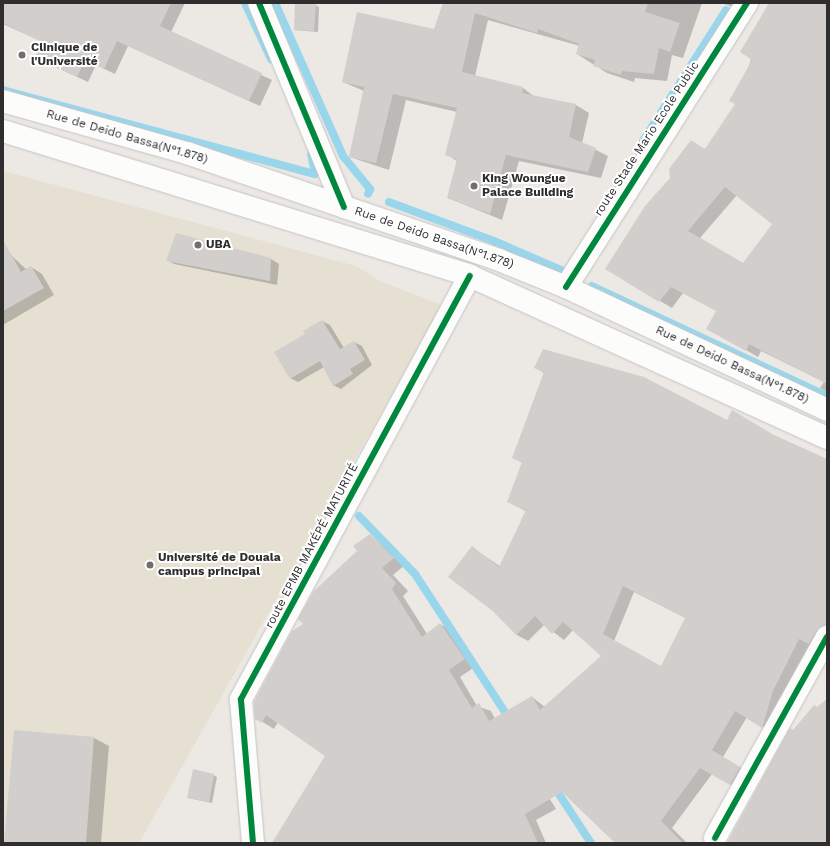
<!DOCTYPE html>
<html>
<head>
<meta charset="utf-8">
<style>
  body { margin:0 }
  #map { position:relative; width:830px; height:846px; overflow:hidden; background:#ece8e4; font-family:"Work Sans",sans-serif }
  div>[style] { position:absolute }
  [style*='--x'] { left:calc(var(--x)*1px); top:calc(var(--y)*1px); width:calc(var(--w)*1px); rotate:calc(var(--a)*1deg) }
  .education>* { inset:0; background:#e6e0d3 }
  .shadow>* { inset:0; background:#0003 }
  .stream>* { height:8px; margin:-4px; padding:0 4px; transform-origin:4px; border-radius:4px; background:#99d6ec }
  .building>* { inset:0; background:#d1cecb }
  .roads { filter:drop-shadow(0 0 1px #c5c4c5) drop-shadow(0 0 1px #c5c4c5) }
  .street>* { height:22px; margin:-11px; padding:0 11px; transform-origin:11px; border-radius:11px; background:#fcfcfb }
  .secondary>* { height:22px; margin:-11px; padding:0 11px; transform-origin:11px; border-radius:11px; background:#fcfcfb }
  .cycleway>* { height:6px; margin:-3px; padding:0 3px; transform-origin:3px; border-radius:3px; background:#00873e }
  .dots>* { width:11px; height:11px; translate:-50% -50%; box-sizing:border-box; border:2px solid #fff; border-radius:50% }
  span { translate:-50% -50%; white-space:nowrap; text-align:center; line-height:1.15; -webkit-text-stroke:4px #fff; paint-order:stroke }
  .poi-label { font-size:12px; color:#2e2e2e; font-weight:700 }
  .left { translate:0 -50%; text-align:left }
  .street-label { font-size:12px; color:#2e2e2e }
  .frame { position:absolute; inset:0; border:4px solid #2e2e2e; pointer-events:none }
</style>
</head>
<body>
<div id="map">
  <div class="education">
    <i style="clip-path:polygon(3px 171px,356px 266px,380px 281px,442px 305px,139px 843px,3px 843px)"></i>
  </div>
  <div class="shadow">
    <i style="clip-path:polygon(3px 3px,185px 3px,171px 32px,272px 80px,260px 106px,128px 46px,115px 74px,96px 65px,88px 82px,47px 63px,43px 42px,3px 24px)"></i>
    <i style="clip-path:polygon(444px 3px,702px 3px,683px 58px,672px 55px,667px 81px,635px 78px,634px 82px,607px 73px,577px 54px,580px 46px,488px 20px,475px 76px,523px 88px,535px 97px,576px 105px,589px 113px,582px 143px,608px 156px,601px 178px,519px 161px,502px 220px,448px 198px,457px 161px,446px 154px,457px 112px,406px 100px,389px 170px,350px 157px,364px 91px,343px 82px,434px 31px)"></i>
    <i style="clip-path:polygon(721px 3px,735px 3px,733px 7px)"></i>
    <i style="clip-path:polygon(evenodd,770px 3px,827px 3px,827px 392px,820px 388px,824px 382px,761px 351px,758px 357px,720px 335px,717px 311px,683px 293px,672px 308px,606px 269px,706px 150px,736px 104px,770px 3px,737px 195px,774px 224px,744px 264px,700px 238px,737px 195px)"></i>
    <i style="clip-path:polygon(315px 5px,319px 7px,318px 32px,295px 30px)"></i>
    <i style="clip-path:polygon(177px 234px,271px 259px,279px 264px,277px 285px,174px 264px,167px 260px)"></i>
    <i style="clip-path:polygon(12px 256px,27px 270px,31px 267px,42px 274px,54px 295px,3px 325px,3px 262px)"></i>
    <i style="clip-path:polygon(322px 321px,330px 325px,344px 348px,354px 342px,362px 346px,372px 365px,341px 389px,333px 385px,324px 367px,298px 382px,290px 378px,307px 335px,305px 331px)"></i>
    <i style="clip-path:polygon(evenodd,536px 368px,775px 436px,827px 460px,827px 611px,784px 698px,774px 733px,747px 717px,723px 757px,751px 774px,742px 791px,712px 774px,672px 828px,687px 843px,616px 843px,529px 755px,525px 759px,556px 809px,536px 820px,546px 843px,273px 843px,327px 755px,278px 722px,274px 729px,256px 718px,305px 625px,370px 535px,405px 565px,393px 575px,408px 591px,403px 596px,427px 634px,440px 624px,452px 631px,476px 666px,460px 677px,477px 706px,491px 711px,495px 719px,532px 697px,545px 707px,602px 656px,573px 630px,564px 640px,544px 625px,528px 641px,517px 635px,494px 612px,473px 548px,501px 567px,526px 511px,508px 502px,523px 463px,513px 458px,544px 373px,536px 368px,634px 592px,686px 618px,662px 668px,614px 641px,634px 592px)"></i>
    <i style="clip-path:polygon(94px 738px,109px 746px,101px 843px,5px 843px)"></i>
    <i style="clip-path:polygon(213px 775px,217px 777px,212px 803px,188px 798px)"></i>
  </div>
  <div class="stream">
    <i style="--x:245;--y:3;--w:62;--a:65.1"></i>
    <i style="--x:275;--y:3;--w:167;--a:66"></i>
    <i style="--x:343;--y:156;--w:43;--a:50.7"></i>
    <i style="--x:370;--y:189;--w:5;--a:112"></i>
    <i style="--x:3;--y:90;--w:323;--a:15.1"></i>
    <i style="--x:315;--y:174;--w:20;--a:-101"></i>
    <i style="--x:643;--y:141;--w:155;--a:-57.6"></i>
    <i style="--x:389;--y:202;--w:112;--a:20.4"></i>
    <i style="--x:494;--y:241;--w:81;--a:23.4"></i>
    <i style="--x:592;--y:286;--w:259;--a:25.1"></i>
    <i style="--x:359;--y:516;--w:81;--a:46"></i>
    <i style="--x:415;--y:574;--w:174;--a:56.9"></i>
    <i style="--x:553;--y:785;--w:69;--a:56.8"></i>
  </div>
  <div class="building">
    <i style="clip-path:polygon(3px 3px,171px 3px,160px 26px,262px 73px,249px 101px,117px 41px,104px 69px,85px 60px,77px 77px,35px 57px,42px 42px,3px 23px)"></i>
    <i style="clip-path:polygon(295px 3px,316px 4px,314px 31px,294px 30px)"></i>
    <i style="clip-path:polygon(443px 3px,648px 3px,645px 12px,680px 23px,670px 52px,659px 48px,654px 74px,622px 71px,621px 75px,593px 66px,595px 60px,576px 54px,579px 44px,538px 29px,537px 33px,475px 13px,462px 72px,523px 87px,522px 93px,576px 104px,569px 137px,596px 148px,588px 172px,506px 155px,490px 214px,447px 198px,456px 163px,456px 159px,445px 155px,457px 108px,393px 94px,376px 163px,349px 157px,364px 87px,342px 82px,357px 12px,434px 29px)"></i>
    <i style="clip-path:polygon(evenodd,769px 3px,827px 3px,827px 384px,749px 344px,746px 351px,706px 329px,716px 311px,671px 287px,659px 302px,605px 269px,645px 206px,670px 178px,669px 169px,691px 140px,705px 149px,735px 104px,729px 101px,752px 60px,740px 52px,769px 3px,725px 187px,772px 224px,743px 263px,688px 231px,725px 187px)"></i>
    <i style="clip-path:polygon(176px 233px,271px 258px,270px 281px,166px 261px)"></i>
    <i style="clip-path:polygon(3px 240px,21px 272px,31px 266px,44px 288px,3px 311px)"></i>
    <i style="clip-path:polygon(322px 320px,340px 349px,354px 341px,365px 360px,350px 369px,353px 374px,333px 386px,320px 361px,290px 379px,274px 352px,305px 334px,303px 331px)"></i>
    <i style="clip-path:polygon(evenodd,543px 349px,644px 377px,727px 420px,732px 410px,774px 435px,827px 459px,827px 625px,816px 631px,809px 644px,799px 639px,773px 691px,762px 728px,735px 711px,712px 750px,740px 767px,730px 785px,700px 768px,661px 821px,683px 843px,615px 843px,562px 792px,525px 814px,538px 843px,272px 843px,325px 756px,266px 715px,262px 723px,255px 719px,254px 702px,292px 631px,303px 624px,298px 619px,314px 591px,357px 551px,353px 546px,370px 534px,394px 558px,382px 568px,396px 583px,392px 589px,422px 637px,440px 623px,465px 659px,449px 670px,472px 708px,479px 703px,489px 721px,532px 696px,540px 710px,601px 656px,563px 622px,552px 634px,535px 616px,516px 635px,494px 612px,448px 577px,472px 546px,499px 567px,526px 510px,507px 502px,522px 462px,512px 458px,544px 372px,534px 368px,543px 349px,623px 586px,685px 618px,661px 666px,603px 634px,623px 586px)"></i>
    <i style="clip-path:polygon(827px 699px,827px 843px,727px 843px,790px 728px,793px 730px,814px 705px,817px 707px)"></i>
    <i style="clip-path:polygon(14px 730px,94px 737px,86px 843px,4px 843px)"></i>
    <i style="clip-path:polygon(193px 769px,214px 774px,209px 802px,187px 798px)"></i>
  </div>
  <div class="roads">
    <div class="street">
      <i style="--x:259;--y:3;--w:221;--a:67.4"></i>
      <i style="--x:715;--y:838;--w:230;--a:-60.9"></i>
      <i style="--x:253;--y:843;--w:144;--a:-94.8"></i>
      <i style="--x:241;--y:699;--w:481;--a:-61.6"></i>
    </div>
    <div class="secondary">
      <i style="--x:3;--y:101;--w:191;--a:15.8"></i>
      <i style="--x:187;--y:153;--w:330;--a:18.9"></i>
      <i style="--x:499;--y:260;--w:72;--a:21.9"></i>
      <i style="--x:566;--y:287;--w:289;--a:25.2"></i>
      <i style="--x:3;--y:131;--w:489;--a:17.2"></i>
      <i style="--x:470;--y:276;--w:392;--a:24.4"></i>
      <i style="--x:566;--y:287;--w:337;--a:-57.5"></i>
    </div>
  </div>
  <div class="cycleway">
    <i style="--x:259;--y:3;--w:221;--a:67.4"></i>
    <i style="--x:566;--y:287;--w:337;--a:-57.5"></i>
    <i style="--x:715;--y:838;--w:230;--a:-60.9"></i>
    <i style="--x:253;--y:843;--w:144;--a:-94.8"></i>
    <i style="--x:241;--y:699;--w:481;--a:-61.6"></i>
  </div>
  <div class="dots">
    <i style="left:22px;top:55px;background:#706f6e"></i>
    <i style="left:474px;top:186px;background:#706f6e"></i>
    <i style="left:198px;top:245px;background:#706f6e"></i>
    <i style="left:150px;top:565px;background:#706f6e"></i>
  </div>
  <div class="poi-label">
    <span class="left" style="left:31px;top:55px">Clinique de<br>l'Université</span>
    <span class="left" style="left:482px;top:186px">King Woungue<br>Palace Building</span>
    <span class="left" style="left:206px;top:245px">UBA</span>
    <span class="left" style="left:158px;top:565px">Université de Douala<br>campus principal</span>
  </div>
  <div class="street-label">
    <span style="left:127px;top:137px;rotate:16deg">Rue de Deido Bassa(N°1.878)</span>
    <span style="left:647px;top:139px;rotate:-57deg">route Stade Mario Ecole Public</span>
    <span style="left:434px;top:238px;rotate:19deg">Rue de Deido Bassa(N°1.878)</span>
    <span style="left:732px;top:365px;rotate:25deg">Rue de Deido Bassa(N°1.878)</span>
    <span style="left:312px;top:546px;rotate:-62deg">route EPMB MAKÉPÉ MATURITÉ</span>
  </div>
  <div class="frame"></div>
</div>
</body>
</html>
